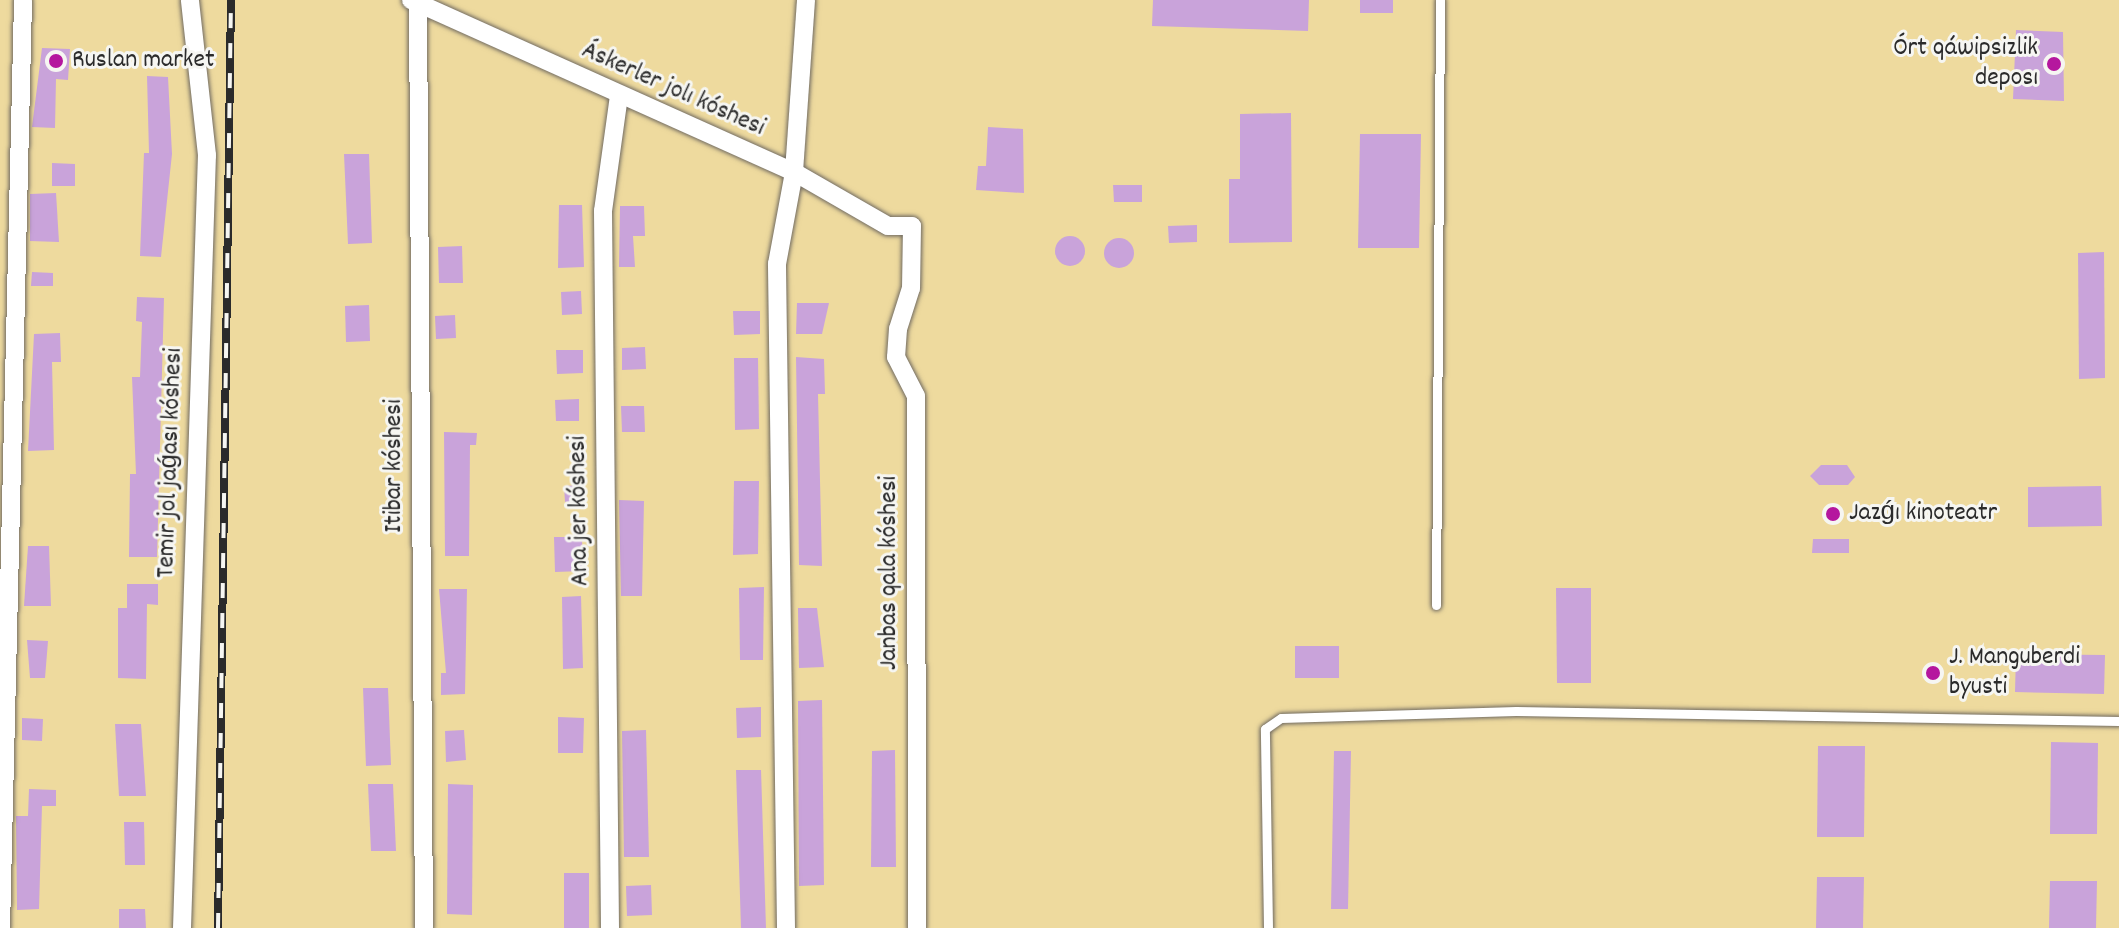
<!DOCTYPE html>
<html>
<head>
<meta charset="utf-8">
<style>
  body { margin:0 }
  #map { position:relative; width:2119px; height:928px; overflow:hidden; background:#f2e1c8; font-family:Dekko,sans-serif }
  div>[style] { position:absolute }
  [style*='--x'] { left:calc(var(--x)*1px); top:calc(var(--y)*1px); width:calc(var(--w)*1px); rotate:calc(var(--a)*1deg) }
  .sand>* { inset:0; background:#eeda9e }
  .building>* { inset:0; background:#c9a3da }
  .round { border-radius:50% }
  .roads { filter:drop-shadow(0 0 2px #716b62) drop-shadow(0 0 2px #716b62) }
  .lane>* { height:9px; margin:-4.5px; padding:0 4.5px; transform-origin:4.5px; border-radius:4.5px; background:#fff }
  .street>* { height:18px; margin:-9px; padding:0 9px; transform-origin:9px; border-radius:9px; background:#fff }
  .rail>* { height:8px; margin-top:-4px; transform-origin:0; background:repeating-linear-gradient(90deg,#f6f6f2 0 15px,#2b2b2b 0 30px); box-sizing:border-box; border-block:2px solid #2b2b2b }
  .dots>* { width:22px; height:22px; translate:-50% -50%; box-sizing:border-box; border:4px solid #f6f6f2; border-radius:50% }
  span { translate:-50% -50%; white-space:nowrap; text-align:center; line-height:1.15; -webkit-text-stroke:6px #f6f6f2; paint-order:stroke }
  .poi-label { font-size:26px; color:#2b2b2b }
  .right { translate:-100% -50%; text-align:right }
  .left { translate:0 -50%; text-align:left }
  .street-label { font-size:26px; color:#2b2b2b }
</style>
</head>
<body>
<div id="map">
  <div class="sand">
    <i style="clip-path:polygon(0 0,2119px 0,2119px 928px,0 928px)"></i>
  </div>
  <div class="building">
    <i style="clip-path:polygon(1153px 0,1309px 0,1308px 31px,1152px 26px)"></i>
    <i style="clip-path:polygon(1360px 0,1393px 0,1393px 13px,1360px 13px)"></i>
    <i style="clip-path:polygon(2016px 30px,2063px 32px,2064px 101px,2013px 99px)"></i>
    <i style="clip-path:polygon(42px 48px,70px 49px,68px 80px,56px 79px,55px 128px,32px 127px)"></i>
    <i style="clip-path:polygon(147px 76px,168px 77px,172px 154px,161px 257px,140px 256px,144px 153px,149px 153px)"></i>
    <i style="clip-path:polygon(1291px 113px,1292px 242px,1229px 243px,1229px 179px,1240px 179px,1240px 114px)"></i>
    <i style="clip-path:polygon(988px 127px,1023px 129px,1024px 193px,976px 190px,978px 166px,986px 166px)"></i>
    <i style="clip-path:polygon(1360px 134px,1421px 134px,1419px 248px,1358px 248px)"></i>
    <i style="clip-path:polygon(344px 154px,369px 154px,372px 243px,348px 244px)"></i>
    <i style="clip-path:polygon(52px 163px,75px 164px,75px 186px,52px 186px)"></i>
    <i style="clip-path:polygon(1113px 185px,1142px 185px,1142px 202px,1114px 202px)"></i>
    <i style="clip-path:polygon(56px 193px,59px 242px,30px 241px,30px 194px)"></i>
    <i style="clip-path:polygon(559px 205px,582px 205px,584px 267px,558px 268px)"></i>
    <i style="clip-path:polygon(620px 206px,644px 206px,645px 236px,633px 236px,635px 267px,619px 267px)"></i>
    <i style="clip-path:polygon(1197px 225px,1197px 242px,1169px 243px,1168px 226px)"></i>
    <i class="round" style="left:1055px;top:236px;width:30px;height:30px"></i>
    <i class="round" style="left:1104px;top:238px;width:30px;height:30px"></i>
    <i style="clip-path:polygon(462px 246px,463px 283px,439px 283px,438px 247px)"></i>
    <i style="clip-path:polygon(2104px 252px,2105px 378px,2079px 379px,2078px 253px)"></i>
    <i style="clip-path:polygon(32px 272px,53px 273px,53px 286px,31px 286px)"></i>
    <i style="clip-path:polygon(581px 291px,582px 314px,562px 315px,561px 292px)"></i>
    <i style="clip-path:polygon(137px 297px,164px 298px,157px 557px,129px 557px,130px 474px,136px 474px,132px 377px,140px 377px,142px 322px,136px 321px)"></i>
    <i style="clip-path:polygon(797px 303px,829px 303px,822px 334px,796px 334px)"></i>
    <i style="clip-path:polygon(369px 305px,370px 341px,346px 342px,345px 306px)"></i>
    <i style="clip-path:polygon(733px 311px,760px 311px,760px 334px,734px 335px)"></i>
    <i style="clip-path:polygon(455px 315px,456px 338px,436px 339px,435px 316px)"></i>
    <i style="clip-path:polygon(60px 333px,61px 362px,52px 362px,54px 450px,28px 451px,34px 334px)"></i>
    <i style="clip-path:polygon(645px 347px,646px 369px,622px 370px,622px 348px)"></i>
    <i style="clip-path:polygon(556px 350px,583px 350px,583px 373px,557px 374px)"></i>
    <i style="clip-path:polygon(796px 357px,824px 359px,825px 394px,818px 394px,822px 566px,799px 565px)"></i>
    <i style="clip-path:polygon(734px 358px,758px 358px,759px 429px,735px 430px)"></i>
    <i style="clip-path:polygon(579px 399px,579px 421px,556px 421px,555px 400px)"></i>
    <i style="clip-path:polygon(621px 406px,644px 406px,645px 432px,622px 432px)"></i>
    <i style="clip-path:polygon(444px 432px,477px 433px,476px 445px,470px 445px,469px 556px,445px 556px)"></i>
    <i style="clip-path:polygon(1821px 465px,1847px 465px,1855px 477px,1848px 485px,1819px 485px,1810px 476px)"></i>
    <i style="clip-path:polygon(734px 481px,759px 481px,758px 554px,733px 555px)"></i>
    <i style="clip-path:polygon(581px 485px,582px 501px,565px 502px,564px 486px)"></i>
    <i style="clip-path:polygon(2101px 486px,2102px 526px,2028px 527px,2028px 487px)"></i>
    <i style="clip-path:polygon(619px 500px,644px 501px,642px 596px,621px 596px)"></i>
    <i style="clip-path:polygon(554px 537px,582px 537px,583px 571px,555px 572px)"></i>
    <i style="clip-path:polygon(1813px 539px,1849px 539px,1849px 553px,1812px 553px)"></i>
    <i style="clip-path:polygon(28px 546px,49px 546px,51px 606px,24px 606px)"></i>
    <i style="clip-path:polygon(127px 584px,158px 584px,158px 605px,147px 604px,146px 679px,118px 678px,118px 608px,127px 608px)"></i>
    <i style="clip-path:polygon(764px 587px,763px 660px,740px 660px,739px 588px)"></i>
    <i style="clip-path:polygon(1556px 588px,1591px 588px,1591px 683px,1557px 683px)"></i>
    <i style="clip-path:polygon(439px 589px,467px 589px,465px 694px,441px 695px,441px 673px,446px 673px)"></i>
    <i style="clip-path:polygon(581px 596px,583px 668px,563px 669px,562px 597px)"></i>
    <i style="clip-path:polygon(798px 608px,817px 608px,824px 667px,799px 668px)"></i>
    <i style="clip-path:polygon(27px 640px,48px 641px,45px 678px,30px 678px)"></i>
    <i style="clip-path:polygon(1295px 646px,1339px 646px,1339px 678px,1295px 678px)"></i>
    <i style="clip-path:polygon(2016px 654px,2105px 655px,2104px 694px,2015px 692px)"></i>
    <i style="clip-path:polygon(363px 688px,388px 688px,391px 765px,366px 766px)"></i>
    <i style="clip-path:polygon(822px 700px,824px 885px,799px 886px,798px 701px)"></i>
    <i style="clip-path:polygon(761px 707px,761px 737px,737px 738px,736px 708px)"></i>
    <i style="clip-path:polygon(558px 717px,584px 718px,583px 753px,558px 753px)"></i>
    <i style="clip-path:polygon(22px 718px,43px 719px,42px 741px,22px 740px)"></i>
    <i style="clip-path:polygon(115px 724px,141px 724px,146px 796px,119px 796px)"></i>
    <i style="clip-path:polygon(464px 730px,466px 760px,446px 762px,445px 731px)"></i>
    <i style="clip-path:polygon(646px 730px,649px 857px,624px 857px,622px 731px)"></i>
    <i style="clip-path:polygon(2051px 742px,2098px 743px,2097px 834px,2050px 834px)"></i>
    <i style="clip-path:polygon(1818px 746px,1865px 746px,1864px 837px,1817px 837px)"></i>
    <i style="clip-path:polygon(895px 750px,896px 867px,871px 867px,872px 751px)"></i>
    <i style="clip-path:polygon(1334px 751px,1351px 751px,1348px 909px,1331px 909px)"></i>
    <i style="clip-path:polygon(736px 770px,761px 770px,766px 928px,741px 928px)"></i>
    <i style="clip-path:polygon(368px 784px,393px 784px,396px 851px,371px 851px)"></i>
    <i style="clip-path:polygon(448px 784px,473px 785px,472px 915px,447px 914px)"></i>
    <i style="clip-path:polygon(29px 789px,56px 790px,56px 806px,42px 806px,39px 909px,17px 910px,16px 816px,28px 816px)"></i>
    <i style="clip-path:polygon(124px 822px,144px 822px,145px 865px,125px 865px)"></i>
    <i style="clip-path:polygon(564px 873px,589px 873px,589px 928px,564px 928px)"></i>
    <i style="clip-path:polygon(1817px 877px,1864px 877px,1863px 928px,1816px 928px)"></i>
    <i style="clip-path:polygon(2050px 881px,2097px 881px,2096px 928px,2049px 928px)"></i>
    <i style="clip-path:polygon(651px 885px,652px 915px,627px 916px,626px 886px)"></i>
    <i style="clip-path:polygon(119px 909px,145px 909px,146px 928px,119px 928px)"></i>
  </div>
  <div class="roads">
    <div class="lane">
      <i style="--x:1436;--y:605;--w:605;--a:-89.62"></i>
      <i style="--x:1268;--y:928;--w:199;--a:-90.9"></i>
      <i style="--x:1265;--y:729;--w:19;--a:-35"></i>
      <i style="--x:1281;--y:718;--w:235;--a:-1.7"></i>
      <i style="--x:1516;--y:711;--w:603;--a:0.95"></i>
    </div>
    <div class="street">
      <i style="--x:411;--y:0;--w:420;--a:24.2"></i>
      <i style="--x:794;--y:172;--w:108;--a:29.9"></i>
      <i style="--x:888;--y:226;--w:24;--a:0"></i>
      <i style="--x:912;--y:226;--w:62;--a:90.9"></i>
      <i style="--x:911;--y:288;--w:43;--a:107.6"></i>
      <i style="--x:898;--y:329;--w:28;--a:94"></i>
      <i style="--x:896;--y:357;--w:44;--a:62.9"></i>
      <i style="--x:916;--y:396;--w:532;--a:89.89"></i>
      <i style="--x:418;--y:3;--w:925;--a:89.63"></i>
      <i style="--x:1;--y:928;--w:928;--a:-88.64"></i>
      <i style="--x:182;--y:928;--w:773;--a:-88.15"></i>
      <i style="--x:207;--y:155;--w:156;--a:-96.3"></i>
      <i style="--x:610;--y:928;--w:717;--a:-90.56"></i>
      <i style="--x:603;--y:211;--w:116;--a:-82.1"></i>
      <i style="--x:786;--y:928;--w:664;--a:-90.78"></i>
      <i style="--x:777;--y:264;--w:94;--a:-79.5"></i>
      <i style="--x:794;--y:172;--w:172;--a:-86"></i>
    </div>
  </div>
  <div class="rail">
    <i style="--x:218;--y:928;--w:928;--a:-89.2"></i>
  </div>
  <div class="dots">
    <i style="left:56px;top:61px;background:#b5179e"></i>
    <i style="left:2054px;top:64px;background:#b5179e"></i>
    <i style="left:1833px;top:514px;background:#b5179e"></i>
    <i style="left:1933px;top:673px;background:#b5179e"></i>
  </div>
  <div class="poi-label">
    <span class="right" style="left:2038px;top:64px">Órt qáwipsizlik<br>deposı</span>
    <span class="left" style="left:72px;top:61px">Ruslan market</span>
    <span class="left" style="left:1849px;top:514px">Jazǵı kinoteatr</span>
    <span class="left" style="left:1949px;top:673px">J. Manguberdi<br>byusti</span>
  </div>
  <div class="street-label">
    <span style="left:673px;top:90px;rotate:24deg">Áskerler jolı kóshesi</span>
    <span style="left:171px;top:463px;rotate:-88deg">Temir jol jaǵası kóshesi</span>
    <span style="left:395px;top:466px;rotate:-90deg">Itibar kóshesi</span>
    <span style="left:580px;top:511px;rotate:-91deg">Ana jer kóshesi</span>
    <span style="left:890px;top:573px;rotate:-90deg">Janbas qala kóshesi</span>
  </div>
</div>
</body>
</html>
